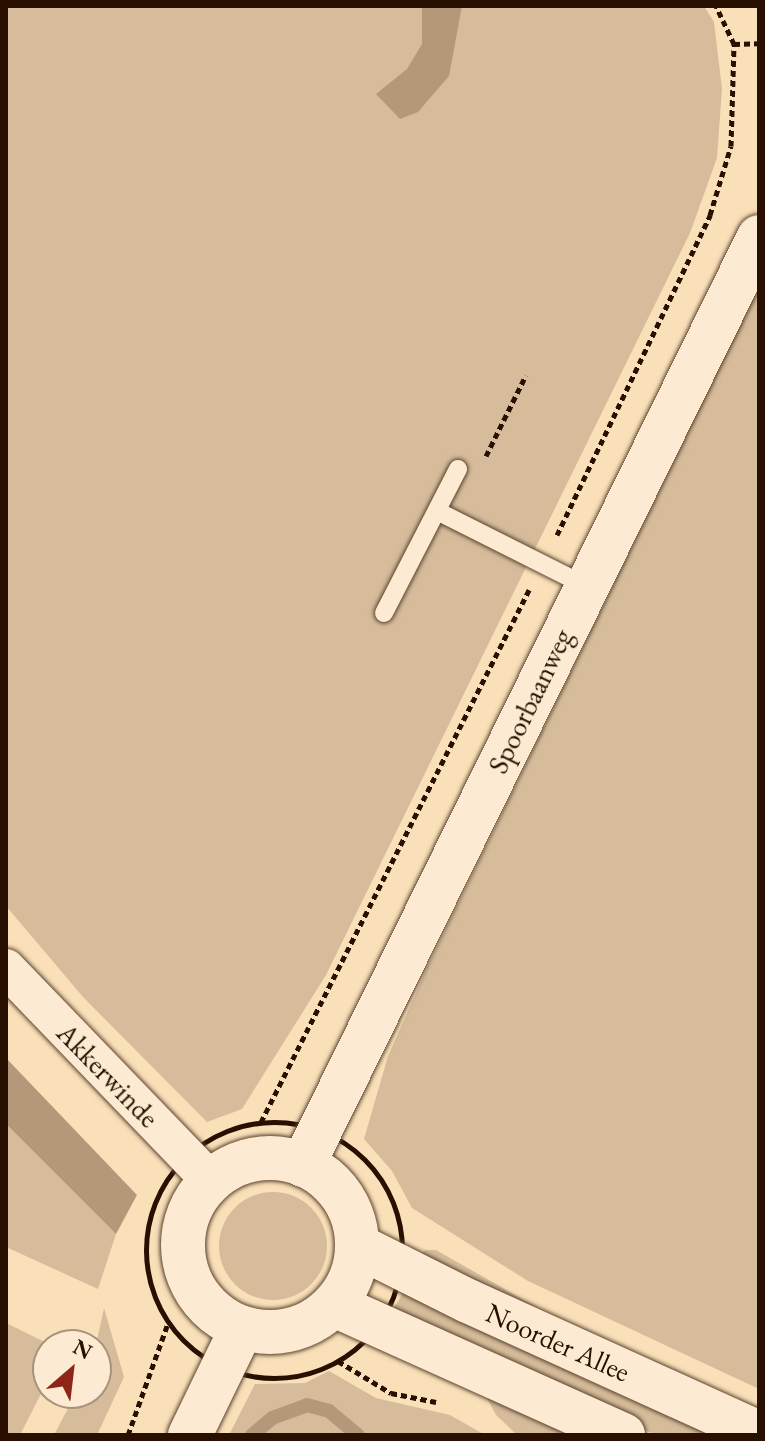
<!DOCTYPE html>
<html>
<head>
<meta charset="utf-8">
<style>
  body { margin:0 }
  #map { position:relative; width:765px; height:1441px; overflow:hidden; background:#fae0b9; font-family:"EB Garamond",serif }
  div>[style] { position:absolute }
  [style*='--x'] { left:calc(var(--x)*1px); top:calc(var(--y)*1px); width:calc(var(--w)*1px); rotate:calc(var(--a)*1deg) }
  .green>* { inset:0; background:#d6bc9a }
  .round { border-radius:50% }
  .water>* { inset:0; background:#b3997a }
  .stream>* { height:14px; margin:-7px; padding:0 7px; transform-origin:7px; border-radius:7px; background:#b3997a }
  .path>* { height:5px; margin-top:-2.5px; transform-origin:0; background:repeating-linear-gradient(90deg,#280f00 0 6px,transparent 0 10px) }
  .path>.ring { margin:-2.5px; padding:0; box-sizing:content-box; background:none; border:5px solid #280f00; border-radius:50% }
  .roads { filter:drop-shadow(0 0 2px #5c432e) drop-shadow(0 0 2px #5c432e) }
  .lane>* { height:18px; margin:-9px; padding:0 9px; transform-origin:9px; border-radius:9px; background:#fcebd2 }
  .street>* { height:38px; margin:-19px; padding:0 19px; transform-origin:19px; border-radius:19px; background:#fcebd2 }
  .secondary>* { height:44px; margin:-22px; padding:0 22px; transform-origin:22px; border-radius:22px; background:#fcebd2 }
  .secondary>.ring { margin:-22px; padding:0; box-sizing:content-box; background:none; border:44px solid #fcebd2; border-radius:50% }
  span { translate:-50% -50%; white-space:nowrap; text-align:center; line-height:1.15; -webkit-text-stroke:7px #fcebd2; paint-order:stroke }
  .street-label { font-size:28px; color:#280f00 }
  .frame { position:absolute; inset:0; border:8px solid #280f00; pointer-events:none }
  .north { position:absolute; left:32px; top:1329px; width:80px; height:80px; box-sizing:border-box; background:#fcebd2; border:2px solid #a7937e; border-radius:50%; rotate:28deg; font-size:22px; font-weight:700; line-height:32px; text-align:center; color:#280f00 }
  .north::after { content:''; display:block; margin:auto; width:28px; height:36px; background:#8f2418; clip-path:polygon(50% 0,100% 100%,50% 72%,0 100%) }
</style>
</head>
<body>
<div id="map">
  <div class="green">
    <i style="clip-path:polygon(6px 6px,704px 6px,714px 22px,722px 89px,717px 158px,690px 233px,326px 975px,242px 1109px,207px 1122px,83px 997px,6px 906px)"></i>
    <i style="clip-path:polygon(759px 286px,759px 1389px,528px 1281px,412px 1208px,392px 1171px,364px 1139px,388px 1056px,428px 966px)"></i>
    <i style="clip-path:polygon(6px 1124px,116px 1234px,98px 1289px,6px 1247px)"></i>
    <i class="round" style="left:219px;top:1192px;width:108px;height:108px"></i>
    <i style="clip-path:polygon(425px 1250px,436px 1250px,582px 1333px,418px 1258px)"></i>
    <i style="clip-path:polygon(406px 1287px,735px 1435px,656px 1435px,390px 1316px)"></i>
    <i style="clip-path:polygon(104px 1308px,124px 1377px,97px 1435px,54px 1435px,76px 1393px,96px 1393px,96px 1345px)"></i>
    <i style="clip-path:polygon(6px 1323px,51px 1345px,48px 1380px,20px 1435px,6px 1435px)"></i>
    <i style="clip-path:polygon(329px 1371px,376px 1398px,450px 1415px,485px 1435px,229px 1435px,255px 1384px,305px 1383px)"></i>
    <i style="clip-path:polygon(480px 1385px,591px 1435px,517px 1435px,496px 1415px)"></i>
  </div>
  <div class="water">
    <i style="clip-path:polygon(422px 6px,462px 6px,449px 76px,418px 112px,400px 119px,376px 94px,407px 69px,422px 44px)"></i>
    <i style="clip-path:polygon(6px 1058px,137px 1195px,116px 1234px,6px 1124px)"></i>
  </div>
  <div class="stream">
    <i style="--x:252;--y:1435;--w:26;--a:-40"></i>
    <i style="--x:272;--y:1418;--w:37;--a:-20"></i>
    <i style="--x:307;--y:1405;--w:23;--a:15"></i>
    <i style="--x:329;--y:1411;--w:38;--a:40"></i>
  </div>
  <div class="path">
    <i style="--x:734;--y:44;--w:25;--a:-2"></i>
    <i style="--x:486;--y:456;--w:90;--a:-63.7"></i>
    <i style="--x:557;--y:535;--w:355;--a:-64.4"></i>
    <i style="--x:710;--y:215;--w:72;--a:-73.1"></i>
    <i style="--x:731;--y:146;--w:102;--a:-88.3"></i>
    <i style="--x:734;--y:44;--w:42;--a:-115.3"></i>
    <i style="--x:261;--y:1122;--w:596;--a:-63.26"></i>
    <i class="ring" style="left:146px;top:1122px;width:251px;height:251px"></i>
    <i style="--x:338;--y:1361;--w:62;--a:31.1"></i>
    <i style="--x:391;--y:1393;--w:46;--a:11.3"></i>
    <i style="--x:128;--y:1435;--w:119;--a:-70.3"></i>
  </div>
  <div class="roads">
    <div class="lane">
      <i style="--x:437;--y:511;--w:167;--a:26.7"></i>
      <i style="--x:384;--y:613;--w:162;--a:-62.8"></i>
    </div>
    <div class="street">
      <i style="--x:6;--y:968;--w:296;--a:46.1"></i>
    </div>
    <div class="secondary">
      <i class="ring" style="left:183px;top:1158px;width:130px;height:130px"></i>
      <i style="--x:303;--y:1165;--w:1034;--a:-63.83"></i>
      <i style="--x:358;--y:1246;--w:123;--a:26.6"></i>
      <i style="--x:468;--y:1301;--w:320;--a:24.4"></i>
      <i style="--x:334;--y:1305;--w:317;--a:24.2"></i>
      <i style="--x:190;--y:1435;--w:119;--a:-64.1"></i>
    </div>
  </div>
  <div class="street-label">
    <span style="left:530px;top:701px;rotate:-64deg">Spoorbaanweg</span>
    <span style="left:108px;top:1075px;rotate:46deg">Akkerwinde</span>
    <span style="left:558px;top:1342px;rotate:24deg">Noorder Allee</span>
  </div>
  <div class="frame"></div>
  <div class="north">N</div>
</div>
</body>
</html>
